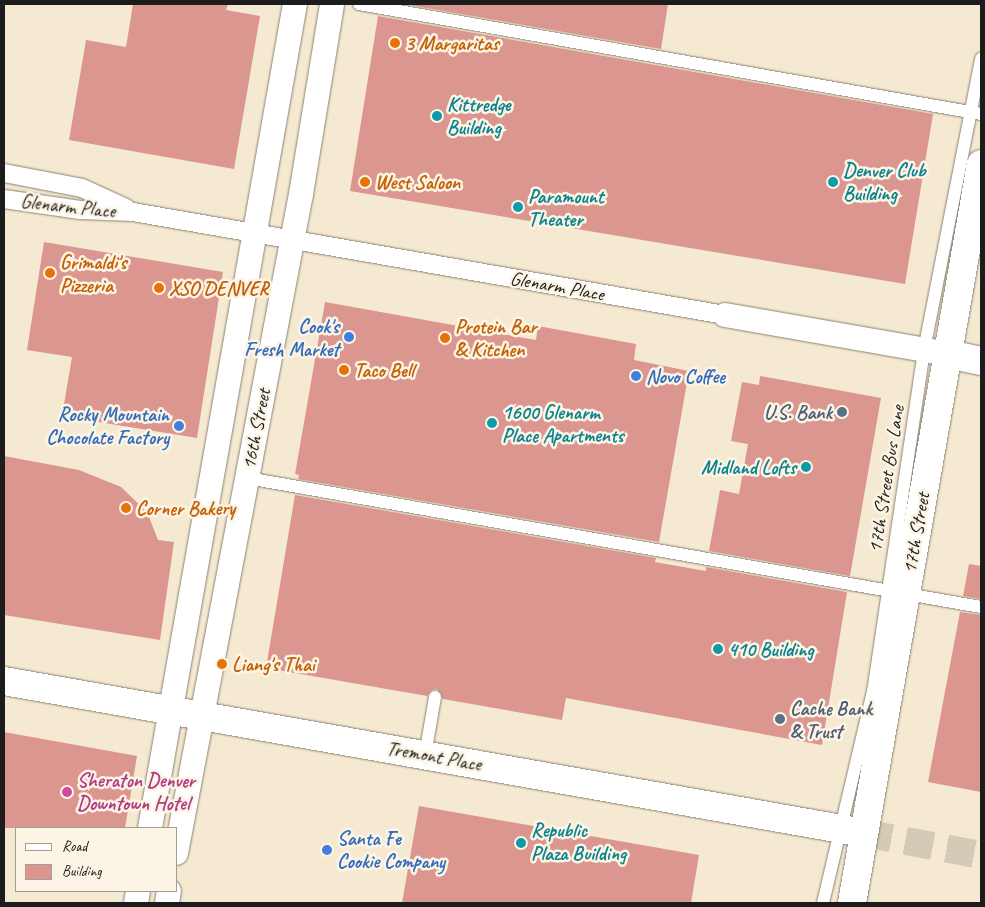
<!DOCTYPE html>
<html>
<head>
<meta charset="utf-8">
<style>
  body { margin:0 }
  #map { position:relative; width:985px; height:907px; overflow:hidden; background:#f6e9d1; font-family:Caveat,sans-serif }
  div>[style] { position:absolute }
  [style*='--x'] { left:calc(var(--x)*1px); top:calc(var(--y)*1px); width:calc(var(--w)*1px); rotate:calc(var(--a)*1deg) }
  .building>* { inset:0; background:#db9690 }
  .tertiary-tunnel>* { height:28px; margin-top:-14px; transform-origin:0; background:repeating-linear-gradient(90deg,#d5cab6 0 28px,transparent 0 42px) }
  .roads { filter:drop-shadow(0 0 1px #898276) drop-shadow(0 0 1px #898276) }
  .service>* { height:12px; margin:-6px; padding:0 6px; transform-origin:6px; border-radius:6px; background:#fff }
  .pedestrian>* { height:18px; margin:-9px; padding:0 9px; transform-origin:9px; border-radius:9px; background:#fff }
  .minor>* { height:24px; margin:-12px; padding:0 12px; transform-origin:12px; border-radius:12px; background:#fff }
  .tertiary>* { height:28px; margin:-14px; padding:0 14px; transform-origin:14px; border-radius:14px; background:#fff }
  .secondary>* { height:28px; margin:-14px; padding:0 14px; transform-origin:14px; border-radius:14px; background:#fff }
  .dots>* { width:14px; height:14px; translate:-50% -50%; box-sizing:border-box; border:2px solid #fcf5e5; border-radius:50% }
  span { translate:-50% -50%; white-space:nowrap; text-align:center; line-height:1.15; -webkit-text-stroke:5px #fcf5e5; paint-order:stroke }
  .food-label { font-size:20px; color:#c56008; font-weight:700 }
  .left { translate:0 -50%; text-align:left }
  .culture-label { font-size:20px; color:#0d838f; font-weight:700 }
  .right { translate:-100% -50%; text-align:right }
  .street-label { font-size:20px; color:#1c1c1c }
  .shop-label { font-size:20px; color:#366cbe; font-weight:700 }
  .service-label { font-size:20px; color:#4e5e75; font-weight:700 }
  .hotel-label { font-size:20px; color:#b23c85; font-weight:700 }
  .frame { position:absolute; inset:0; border:5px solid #1c1c1c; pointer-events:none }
  .legend { position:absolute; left:15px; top:827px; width:162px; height:65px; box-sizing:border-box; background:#fcf5e5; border:1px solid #a29e95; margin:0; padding:6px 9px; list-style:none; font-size:15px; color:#1c1c1c }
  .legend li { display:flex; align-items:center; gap:10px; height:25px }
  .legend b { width:25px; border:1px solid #a29e95 }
</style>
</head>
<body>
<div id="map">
  <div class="building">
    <i style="clip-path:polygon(133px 4px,228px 4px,226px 10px,260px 16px,234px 169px,69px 140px,86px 40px,126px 47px)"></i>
    <i style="clip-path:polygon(404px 4px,668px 4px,661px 49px)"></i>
    <i style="clip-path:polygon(378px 16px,933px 114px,905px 284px,350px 191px)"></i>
    <i style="clip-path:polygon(44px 242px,223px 272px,197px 438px,62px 416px,72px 357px,27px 350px)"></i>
    <i style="clip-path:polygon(325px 302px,536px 340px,538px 326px,636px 344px,634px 360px,689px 371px,659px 542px,298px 479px,299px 475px,295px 474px)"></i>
    <i style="clip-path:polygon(760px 376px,881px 398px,850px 576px,709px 551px,720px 490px,739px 494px,748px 444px,731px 441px,742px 382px,759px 385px)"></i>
    <i style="clip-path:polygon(4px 456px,79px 470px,121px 487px,147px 512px,158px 540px,174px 542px,160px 640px,4px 615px)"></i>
    <i style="clip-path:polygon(295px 495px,656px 558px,655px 562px,706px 571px,706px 567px,847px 592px,822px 745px,566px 698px,562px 720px,443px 699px,437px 689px,432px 690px,427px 696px,266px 668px)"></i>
    <i style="clip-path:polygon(969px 564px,981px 566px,981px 599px,963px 596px)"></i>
    <i style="clip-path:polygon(960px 612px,981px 615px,981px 792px,928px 782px)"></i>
    <i style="clip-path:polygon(4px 732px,137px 756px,125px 828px,4px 828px)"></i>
    <i style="clip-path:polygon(419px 806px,699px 855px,691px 903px,402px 903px)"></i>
  </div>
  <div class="tertiary-tunnel">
    <i style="--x:864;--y:833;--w:119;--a:10.6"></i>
  </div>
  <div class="roads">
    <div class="service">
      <i style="--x:359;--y:4;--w:632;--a:10.03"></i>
      <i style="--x:247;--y:478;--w:745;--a:9.97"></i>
      <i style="--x:425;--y:755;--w:59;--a:-80.2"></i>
      <i style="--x:823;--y:903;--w:217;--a:-76.7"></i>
      <i style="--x:873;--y:692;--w:346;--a:-81.5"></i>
      <i style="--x:924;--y:350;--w:297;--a:-78.9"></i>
    </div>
    <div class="pedestrian">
      <i style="--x:4;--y:173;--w:79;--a:10.9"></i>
      <i style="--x:82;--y:188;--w:48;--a:24.4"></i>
      <i style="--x:4;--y:199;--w:77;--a:8.2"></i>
      <i style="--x:80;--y:210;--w:53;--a:2.2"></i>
      <i style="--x:133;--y:212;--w:601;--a:9.87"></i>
    </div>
    <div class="minor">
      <i style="--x:725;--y:315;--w:226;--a:9.9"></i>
      <i style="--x:150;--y:828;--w:837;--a:-80.02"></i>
      <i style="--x:176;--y:853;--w:671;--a:-79.26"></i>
      <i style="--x:301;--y:194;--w:193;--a:-80.7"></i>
      <i style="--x:136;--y:903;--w:12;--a:-81"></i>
      <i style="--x:167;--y:903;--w:12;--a:-81"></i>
    </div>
    <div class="tertiary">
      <i style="--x:948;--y:354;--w:34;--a:12"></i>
      <i style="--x:4;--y:681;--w:873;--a:10.02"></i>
    </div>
    <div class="secondary">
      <i style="--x:852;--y:903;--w:750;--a:-80.1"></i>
    </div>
  </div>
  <div class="dots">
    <i style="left:395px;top:43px;background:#e8710a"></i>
    <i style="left:437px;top:116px;background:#0f9aa8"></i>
    <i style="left:365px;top:182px;background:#e8710a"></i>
    <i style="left:833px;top:182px;background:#0f9aa8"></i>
    <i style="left:518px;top:207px;background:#0f9aa8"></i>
    <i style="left:50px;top:273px;background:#e8710a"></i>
    <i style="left:159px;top:288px;background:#e8710a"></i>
    <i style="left:349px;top:337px;background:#3f7fe0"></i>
    <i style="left:445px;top:338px;background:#e8710a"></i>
    <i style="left:344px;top:370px;background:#e8710a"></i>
    <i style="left:636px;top:376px;background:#3f7fe0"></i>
    <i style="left:842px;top:412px;background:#5c6f8a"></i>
    <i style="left:492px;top:423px;background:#0f9aa8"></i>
    <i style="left:179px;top:426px;background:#3f7fe0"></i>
    <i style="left:806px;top:467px;background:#0f9aa8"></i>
    <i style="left:126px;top:508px;background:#e8710a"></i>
    <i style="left:718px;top:649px;background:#0f9aa8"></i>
    <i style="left:222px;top:664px;background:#e8710a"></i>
    <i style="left:780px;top:719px;background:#5c6f8a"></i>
    <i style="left:67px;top:792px;background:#d1479c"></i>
    <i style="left:521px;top:843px;background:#0f9aa8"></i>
    <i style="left:327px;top:850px;background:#3f7fe0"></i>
  </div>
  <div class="food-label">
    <span class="left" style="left:405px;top:43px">3 Margaritas</span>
    <span class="left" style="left:375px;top:182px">West Saloon</span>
    <span class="left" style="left:60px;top:274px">Grimaldi's<br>Pizzeria</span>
    <span class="left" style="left:169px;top:288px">XSO DENVER</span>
    <span class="left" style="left:455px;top:338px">Protein Bar<br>&amp; Kitchen</span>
    <span class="left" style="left:354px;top:370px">Taco Bell</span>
    <span class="left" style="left:136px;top:508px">Corner Bakery</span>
    <span class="left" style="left:232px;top:664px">Liang's Thai</span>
  </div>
  <div class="culture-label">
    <span class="left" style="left:447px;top:116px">Kittredge<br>Building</span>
    <span class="left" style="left:843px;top:182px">Denver Club<br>Building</span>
    <span class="left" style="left:528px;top:208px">Paramount<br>Theater</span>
    <span class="left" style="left:502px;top:424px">1600 Glenarm<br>Place Apartments</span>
    <span class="right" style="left:796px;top:467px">Midland Lofts</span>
    <span class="left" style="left:728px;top:649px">410 Building</span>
    <span class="left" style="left:531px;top:842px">Republic<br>Plaza Building</span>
  </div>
  <div class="street-label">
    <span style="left:68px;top:206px;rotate:6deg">Glenarm Place</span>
    <span style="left:557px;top:286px;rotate:10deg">Glenarm Place</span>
    <span style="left:256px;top:429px;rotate:-79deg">16th Street</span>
    <span style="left:886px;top:479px;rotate:-81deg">17th Street Bus Lane</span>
    <span style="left:916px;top:533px;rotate:-80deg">17th Street</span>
    <span style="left:434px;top:756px;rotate:10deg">Tremont Place</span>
  </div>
  <div class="shop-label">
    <span class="right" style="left:339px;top:338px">Cook's<br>Fresh Market</span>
    <span class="left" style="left:646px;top:376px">Novo Coffee</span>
    <span class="right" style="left:169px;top:426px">Rocky Mountain<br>Chocolate Factory</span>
    <span class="left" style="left:337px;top:850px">Santa Fe<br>Cookie Company</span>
  </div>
  <div class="service-label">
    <span class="right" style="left:832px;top:412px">U.S. Bank</span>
    <span class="left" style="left:790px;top:720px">Cache Bank<br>&amp; Trust</span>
  </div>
  <div class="hotel-label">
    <span class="left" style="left:77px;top:792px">Sheraton Denver<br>Downtown Hotel</span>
  </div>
  <div class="frame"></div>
  <ul class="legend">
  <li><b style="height:6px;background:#fff"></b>Road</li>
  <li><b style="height:14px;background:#db9690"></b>Building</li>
  </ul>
</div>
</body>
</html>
